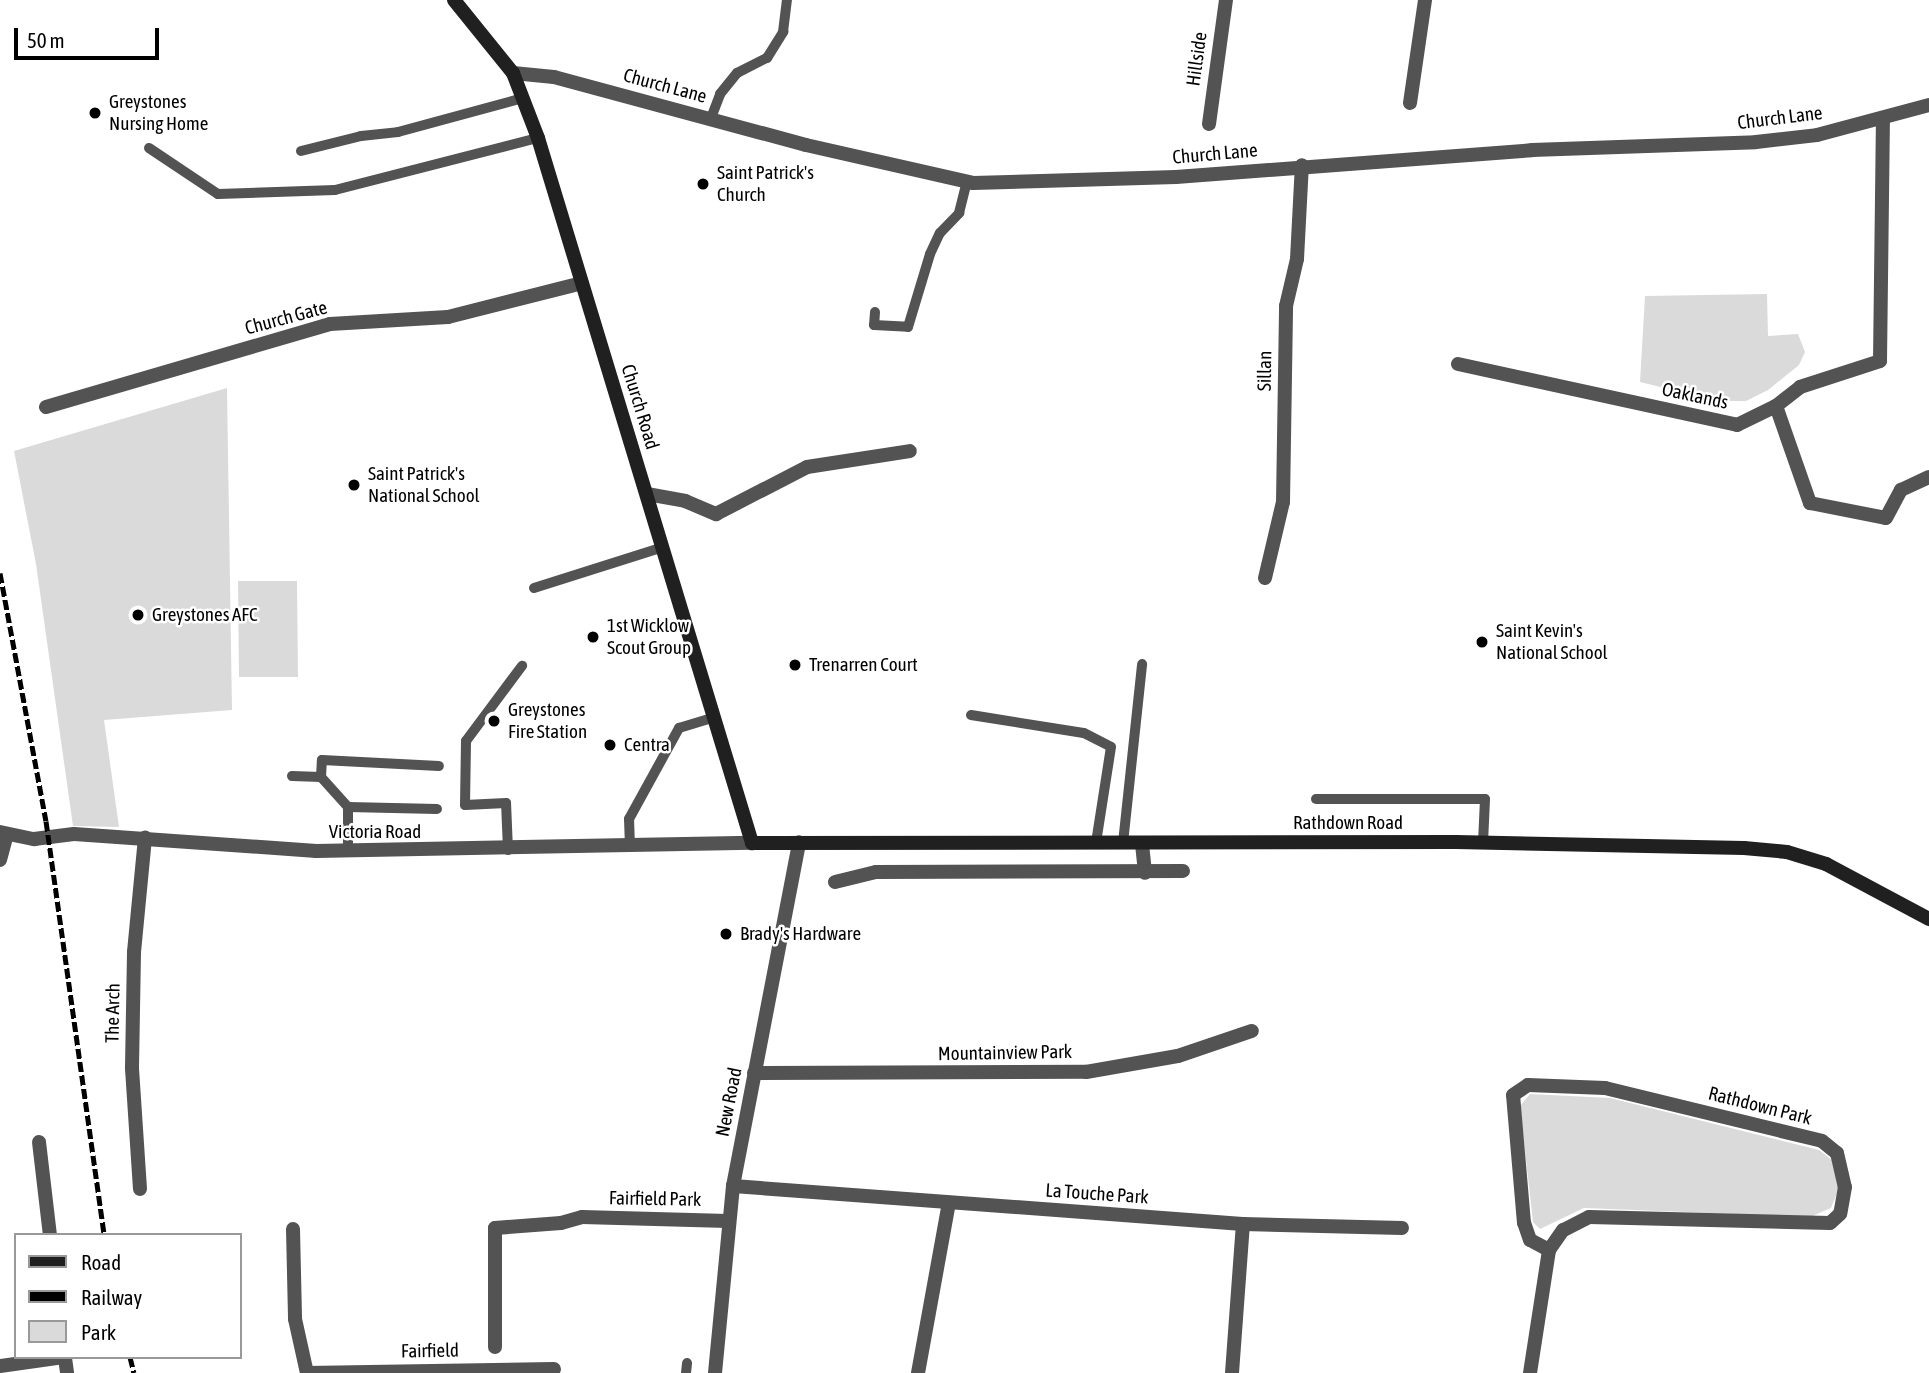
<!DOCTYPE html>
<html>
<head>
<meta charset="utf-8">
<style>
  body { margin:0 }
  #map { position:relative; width:1929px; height:1373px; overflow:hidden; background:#fff; font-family:"Asap Condensed",sans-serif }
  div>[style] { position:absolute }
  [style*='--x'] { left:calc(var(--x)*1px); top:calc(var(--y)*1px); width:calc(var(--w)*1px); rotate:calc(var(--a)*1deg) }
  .green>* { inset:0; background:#dadada }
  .service>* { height:10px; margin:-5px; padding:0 5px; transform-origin:5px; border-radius:5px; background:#535353 }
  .minor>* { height:14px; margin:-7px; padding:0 7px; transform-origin:7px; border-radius:7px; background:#535353 }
  .secondary>* { height:14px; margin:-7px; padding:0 7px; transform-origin:7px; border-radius:7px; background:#202020 }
  .rail>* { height:5px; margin-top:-2.5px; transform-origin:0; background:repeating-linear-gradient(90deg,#000 0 10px,transparent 0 13.5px) }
  .dots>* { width:19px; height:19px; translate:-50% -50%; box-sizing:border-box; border:4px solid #fff; border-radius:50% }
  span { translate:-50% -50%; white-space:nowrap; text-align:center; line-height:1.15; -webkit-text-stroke:5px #fff; paint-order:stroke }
  .street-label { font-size:19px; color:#000 }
  .poi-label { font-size:19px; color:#000 }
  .left { translate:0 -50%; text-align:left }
  .legend { position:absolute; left:14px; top:1233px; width:228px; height:126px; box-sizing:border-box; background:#fff; border:2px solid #999; margin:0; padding:9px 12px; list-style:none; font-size:21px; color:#000 }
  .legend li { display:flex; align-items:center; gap:14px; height:35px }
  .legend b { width:35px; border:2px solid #999 }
  .scale { position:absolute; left:14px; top:28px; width:145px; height:32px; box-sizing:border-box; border:4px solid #000; border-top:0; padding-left:9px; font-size:21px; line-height:24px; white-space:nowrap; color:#000; -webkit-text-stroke:5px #fff; paint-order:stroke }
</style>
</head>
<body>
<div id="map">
  <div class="green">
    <i style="clip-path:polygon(1767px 294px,1768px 336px,1798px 334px,1805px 352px,1799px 365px,1768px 390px,1746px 401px,1717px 401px,1640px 382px,1645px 296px)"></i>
    <i style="clip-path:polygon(227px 388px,232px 710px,104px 720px,119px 827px,73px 826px,36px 564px,14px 451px)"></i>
    <i style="clip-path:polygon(238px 581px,297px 581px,298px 677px,239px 677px)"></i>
    <i style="clip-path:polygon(1530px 1094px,1610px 1098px,1819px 1150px,1836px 1163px,1839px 1188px,1831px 1208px,1810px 1217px,1584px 1208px,1540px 1229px,1533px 1222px,1520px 1106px)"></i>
  </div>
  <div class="service">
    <i style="--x:711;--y:118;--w:26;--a:-69"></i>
    <i style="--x:720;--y:94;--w:27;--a:-51"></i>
    <i style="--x:737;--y:73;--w:34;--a:-27"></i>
    <i style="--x:767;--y:58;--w:31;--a:-58"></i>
    <i style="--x:783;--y:32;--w:32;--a:-83"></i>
    <i style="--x:149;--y:148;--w:83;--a:33.7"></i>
    <i style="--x:218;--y:194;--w:117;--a:-2"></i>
    <i style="--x:335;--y:190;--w:210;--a:-14.4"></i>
    <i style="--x:301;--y:151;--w:62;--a:-14"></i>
    <i style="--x:361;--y:136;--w:37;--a:-6"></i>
    <i style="--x:398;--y:132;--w:130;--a:-15.2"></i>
    <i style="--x:875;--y:312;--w:13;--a:94"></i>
    <i style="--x:874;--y:325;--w:34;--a:3"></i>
    <i style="--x:908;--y:327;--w:76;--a:-73.2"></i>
    <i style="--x:930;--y:254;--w:23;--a:-65"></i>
    <i style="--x:940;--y:233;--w:28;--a:-46"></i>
    <i style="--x:959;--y:213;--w:32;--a:-76"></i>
    <i style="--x:534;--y:588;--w:135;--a:-17.6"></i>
    <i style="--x:971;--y:715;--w:114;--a:9.1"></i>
    <i style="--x:1084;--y:733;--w:30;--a:27"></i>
    <i style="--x:1111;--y:747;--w:97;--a:98.9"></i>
    <i style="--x:292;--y:776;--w:29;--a:2"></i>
    <i style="--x:1316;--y:799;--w:169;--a:0"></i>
    <i style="--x:1485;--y:799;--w:44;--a:92.6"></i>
    <i style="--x:437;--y:809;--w:89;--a:-178.7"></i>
    <i style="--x:348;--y:807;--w:40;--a:-132"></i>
    <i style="--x:321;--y:777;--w:17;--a:-87"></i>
    <i style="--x:322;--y:760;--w:117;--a:2.9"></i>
    <i style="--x:1123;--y:843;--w:180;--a:-83.9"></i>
    <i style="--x:630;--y:847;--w:28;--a:-92"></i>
    <i style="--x:629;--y:819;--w:104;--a:-61.2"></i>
    <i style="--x:679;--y:728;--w:37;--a:-17"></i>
    <i style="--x:508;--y:850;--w:47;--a:-92.4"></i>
    <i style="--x:506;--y:803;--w:41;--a:177.2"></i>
    <i style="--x:465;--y:805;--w:64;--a:-89.1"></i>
    <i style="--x:466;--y:741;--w:94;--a:-53.3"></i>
    <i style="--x:348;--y:851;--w:44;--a:-90"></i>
    <i style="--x:686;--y:1373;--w:10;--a:-84"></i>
  </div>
  <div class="minor">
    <i style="--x:513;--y:73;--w:41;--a:5.6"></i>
    <i style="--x:554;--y:77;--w:261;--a:15.1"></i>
    <i style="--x:806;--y:145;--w:171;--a:12.8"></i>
    <i style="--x:973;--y:183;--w:203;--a:-1.7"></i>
    <i style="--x:1176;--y:177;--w:357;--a:-4.3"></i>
    <i style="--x:1532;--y:150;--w:224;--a:-2"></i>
    <i style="--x:1756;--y:142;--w:61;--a:-6.5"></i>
    <i style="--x:1817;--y:135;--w:116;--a:-15"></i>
    <i style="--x:1410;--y:103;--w:104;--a:-81.7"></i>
    <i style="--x:1209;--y:124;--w:125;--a:-82.2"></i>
    <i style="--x:1458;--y:364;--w:286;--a:12.3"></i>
    <i style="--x:1737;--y:425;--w:43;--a:-26"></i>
    <i style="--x:1776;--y:406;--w:31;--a:-38"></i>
    <i style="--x:1800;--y:387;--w:84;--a:-18"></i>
    <i style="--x:1880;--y:361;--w:243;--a:-89.3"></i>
    <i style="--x:1776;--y:406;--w:103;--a:70.7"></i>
    <i style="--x:1810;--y:503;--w:77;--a:11.2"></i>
    <i style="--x:1886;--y:518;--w:32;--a:-62"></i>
    <i style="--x:1901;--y:490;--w:31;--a:-25"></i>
    <i style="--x:46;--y:407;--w:296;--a:-16.3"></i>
    <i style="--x:330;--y:324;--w:118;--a:-3.4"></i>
    <i style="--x:448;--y:317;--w:138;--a:-14.2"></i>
    <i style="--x:647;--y:494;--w:39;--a:10"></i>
    <i style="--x:685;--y:501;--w:34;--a:23"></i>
    <i style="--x:716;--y:514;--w:102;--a:-27.3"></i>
    <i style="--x:807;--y:467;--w:104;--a:-8.8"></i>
    <i style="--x:1265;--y:578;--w:78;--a:-76.7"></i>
    <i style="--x:1283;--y:502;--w:196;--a:-89.1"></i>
    <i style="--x:1286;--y:306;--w:48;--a:-76.8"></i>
    <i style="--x:1297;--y:259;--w:94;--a:-87"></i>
    <i style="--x:0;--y:832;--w:35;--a:12"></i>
    <i style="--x:34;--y:839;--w:40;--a:-7.1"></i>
    <i style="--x:74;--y:834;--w:243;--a:4"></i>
    <i style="--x:316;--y:851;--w:436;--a:-1.1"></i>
    <i style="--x:1142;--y:844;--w:29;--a:84"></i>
    <i style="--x:0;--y:860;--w:27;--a:-75"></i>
    <i style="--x:835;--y:882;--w:42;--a:-13.7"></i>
    <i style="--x:876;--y:872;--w:307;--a:-0.2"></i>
    <i style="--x:754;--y:1073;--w:332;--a:-0.2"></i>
    <i style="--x:1086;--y:1072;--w:93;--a:-9.9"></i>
    <i style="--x:1178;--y:1056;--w:78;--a:-18.7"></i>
    <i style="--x:39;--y:1142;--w:94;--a:83.3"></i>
    <i style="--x:733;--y:1186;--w:511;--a:4.26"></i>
    <i style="--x:1243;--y:1224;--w:159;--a:1.4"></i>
    <i style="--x:140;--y:1189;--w:122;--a:-93.8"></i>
    <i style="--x:132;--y:1067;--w:115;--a:-89"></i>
    <i style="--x:134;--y:952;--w:115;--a:-84.5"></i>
    <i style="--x:293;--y:1229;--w:90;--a:88.7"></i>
    <i style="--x:295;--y:1319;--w:55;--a:77.5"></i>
    <i style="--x:495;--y:1347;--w:119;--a:-90"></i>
    <i style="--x:495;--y:1228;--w:66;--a:-4.3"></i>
    <i style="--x:561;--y:1223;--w:22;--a:-16"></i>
    <i style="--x:582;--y:1217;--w:146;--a:1.6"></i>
    <i style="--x:65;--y:1358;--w:15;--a:82"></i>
    <i style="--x:0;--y:1366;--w:66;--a:-7.9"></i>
    <i style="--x:307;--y:1373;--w:247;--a:-0.9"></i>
    <i style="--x:715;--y:1373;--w:188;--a:-84.5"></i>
    <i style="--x:733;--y:1186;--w:350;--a:-79.1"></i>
    <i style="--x:918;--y:1373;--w:173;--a:-79.7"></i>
    <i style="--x:1232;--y:1373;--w:149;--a:-85.8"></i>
    <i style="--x:1530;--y:1373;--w:124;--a:-81.2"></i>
    <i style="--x:1549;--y:1250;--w:21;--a:-152"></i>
    <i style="--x:1530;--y:1240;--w:18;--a:-109"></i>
    <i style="--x:1524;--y:1223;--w:128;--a:-94.9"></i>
    <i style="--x:1513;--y:1095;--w:18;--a:-34"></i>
    <i style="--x:1528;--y:1085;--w:77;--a:2.2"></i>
    <i style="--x:1605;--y:1088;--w:223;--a:13.7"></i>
    <i style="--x:1822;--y:1141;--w:19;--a:39"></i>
    <i style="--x:1837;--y:1153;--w:35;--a:77"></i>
    <i style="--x:1845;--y:1187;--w:27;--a:100"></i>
    <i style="--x:1840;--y:1214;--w:13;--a:138"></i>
    <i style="--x:1830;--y:1223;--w:241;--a:-178.6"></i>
    <i style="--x:1589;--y:1217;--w:29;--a:153"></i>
    <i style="--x:1563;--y:1230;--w:24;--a:125"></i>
  </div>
  <div class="secondary">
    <i style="--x:454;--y:0;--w:94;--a:51.1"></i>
    <i style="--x:513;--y:73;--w:70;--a:69"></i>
    <i style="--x:538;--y:138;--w:737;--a:73.11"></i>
    <i style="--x:752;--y:843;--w:704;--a:-0.08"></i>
    <i style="--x:1456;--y:842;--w:288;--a:1.2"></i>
    <i style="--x:1744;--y:848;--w:43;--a:5.3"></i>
    <i style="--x:1787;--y:852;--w:41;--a:17.1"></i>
    <i style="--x:1826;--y:864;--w:117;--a:28.1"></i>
  </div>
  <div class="rail">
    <i style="--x:0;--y:573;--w:252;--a:79.5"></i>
    <i style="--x:46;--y:821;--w:418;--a:82"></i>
    <i style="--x:130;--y:1357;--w:16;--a:76"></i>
  </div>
  <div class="dots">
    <i style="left:95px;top:113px;background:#000"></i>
    <i style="left:703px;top:184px;background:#000"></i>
    <i style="left:354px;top:485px;background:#000"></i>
    <i style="left:138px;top:615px;background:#000"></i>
    <i style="left:593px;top:637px;background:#000"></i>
    <i style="left:1482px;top:642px;background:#000"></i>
    <i style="left:795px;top:665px;background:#000"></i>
    <i style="left:494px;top:721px;background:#000"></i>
    <i style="left:610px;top:745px;background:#000"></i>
    <i style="left:726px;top:934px;background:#000"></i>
  </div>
  <div class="street-label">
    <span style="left:1197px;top:59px;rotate:-82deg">Hillside</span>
    <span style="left:665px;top:86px;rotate:15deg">Church Lane</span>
    <span style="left:1780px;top:118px;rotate:-7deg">Church Lane</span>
    <span style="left:1215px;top:154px;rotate:-5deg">Church Lane</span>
    <span style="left:286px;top:318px;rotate:-15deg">Church Gate</span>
    <span style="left:1265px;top:371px;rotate:-89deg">Sillan</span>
    <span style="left:1695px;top:396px;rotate:12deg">Oaklands</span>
    <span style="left:640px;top:407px;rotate:73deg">Church Road</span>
    <span style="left:1348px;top:823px">Rathdown Road</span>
    <span style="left:375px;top:832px">Victoria Road</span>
    <span style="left:113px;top:1013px;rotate:-89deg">The Arch</span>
    <span style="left:1005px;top:1053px;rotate:-1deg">Mountainview Park</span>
    <span style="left:729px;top:1102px;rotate:-79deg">New Road</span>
    <span style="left:1760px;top:1106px;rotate:14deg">Rathdown Park</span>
    <span style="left:1097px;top:1194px;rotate:4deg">La Touche Park</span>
    <span style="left:655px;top:1199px;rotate:1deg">Fairfield Park</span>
    <span style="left:430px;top:1351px;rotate:-1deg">Fairfield</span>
  </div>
  <div class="poi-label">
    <span class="left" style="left:109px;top:113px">Greystones<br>Nursing Home</span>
    <span class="left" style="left:717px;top:184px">Saint Patrick's<br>Church</span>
    <span class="left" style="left:368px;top:485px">Saint Patrick's<br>National School</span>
    <span class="left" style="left:152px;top:615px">Greystones AFC</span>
    <span class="left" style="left:607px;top:637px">1st Wicklow<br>Scout Group</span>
    <span class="left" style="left:1496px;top:642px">Saint Kevin's<br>National School</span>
    <span class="left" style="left:809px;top:665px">Trenarren Court</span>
    <span class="left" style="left:508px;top:721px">Greystones<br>Fire Station</span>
    <span class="left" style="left:624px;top:745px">Centra</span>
    <span class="left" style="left:740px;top:934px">Brady's Hardware</span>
  </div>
  <ul class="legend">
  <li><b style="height:9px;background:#202020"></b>Road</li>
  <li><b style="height:9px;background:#000"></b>Railway</li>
  <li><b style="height:19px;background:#dadada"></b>Park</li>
  </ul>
  <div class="scale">50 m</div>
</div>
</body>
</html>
